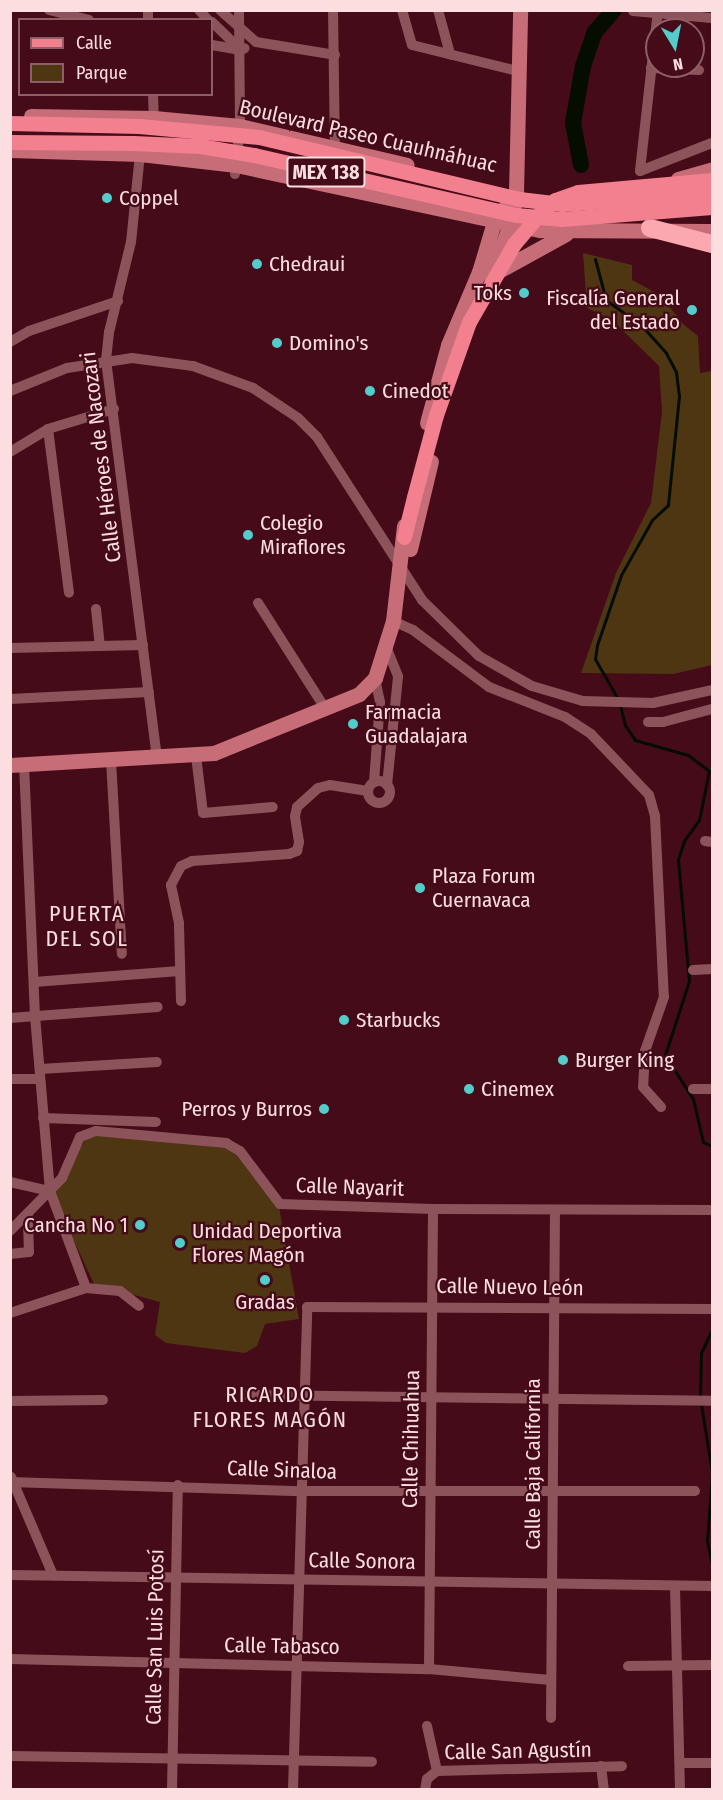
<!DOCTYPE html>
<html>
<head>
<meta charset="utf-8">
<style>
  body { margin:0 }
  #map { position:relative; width:723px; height:1800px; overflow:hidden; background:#450b18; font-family:"Fira Sans Condensed",sans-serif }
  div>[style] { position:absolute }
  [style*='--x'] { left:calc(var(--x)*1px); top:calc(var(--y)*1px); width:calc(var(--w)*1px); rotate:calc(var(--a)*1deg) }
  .green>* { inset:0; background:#4e3612 }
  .stream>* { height:3px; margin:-1.5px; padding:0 1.5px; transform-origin:1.5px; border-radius:1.5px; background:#040d00 }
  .river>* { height:16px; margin:-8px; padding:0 8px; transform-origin:8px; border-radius:8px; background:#040d00 }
  .street>* { height:10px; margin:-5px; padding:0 5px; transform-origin:5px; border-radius:5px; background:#8c545a }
  .street>.ring { margin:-5px; padding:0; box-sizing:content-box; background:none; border:10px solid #8c545a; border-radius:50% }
  .secondary>* { height:15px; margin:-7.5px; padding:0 7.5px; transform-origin:7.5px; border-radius:7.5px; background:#c66d78 }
  .primary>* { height:15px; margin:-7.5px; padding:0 7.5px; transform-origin:7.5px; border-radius:7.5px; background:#f3808f }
  .highway>* { height:18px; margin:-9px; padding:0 9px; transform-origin:9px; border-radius:9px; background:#fca8b0 }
  .primary-bridge>* { height:15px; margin:-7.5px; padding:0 7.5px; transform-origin:7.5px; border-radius:7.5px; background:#f3808f }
  .dots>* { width:16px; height:16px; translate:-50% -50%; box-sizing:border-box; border:3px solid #450b18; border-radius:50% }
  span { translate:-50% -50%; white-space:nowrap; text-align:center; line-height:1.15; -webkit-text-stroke:4.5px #450b18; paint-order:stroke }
  .shield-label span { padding:2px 4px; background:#450b18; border:2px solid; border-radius:4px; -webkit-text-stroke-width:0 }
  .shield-label { font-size:20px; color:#fddee0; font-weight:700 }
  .street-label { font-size:21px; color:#fddee0 }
  .poi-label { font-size:21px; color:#fddee0 }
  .left { translate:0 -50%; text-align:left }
  .right { translate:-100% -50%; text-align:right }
  .neighbourhood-label { font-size:22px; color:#fddee0; letter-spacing:1.5px }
  .frame { position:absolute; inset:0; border:12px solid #fddee0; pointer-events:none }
  .legend { position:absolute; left:18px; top:18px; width:195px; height:78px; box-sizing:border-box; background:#450b18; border:2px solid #8f5f68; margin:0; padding:8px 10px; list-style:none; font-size:18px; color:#fddee0 }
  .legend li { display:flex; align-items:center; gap:12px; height:30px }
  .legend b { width:30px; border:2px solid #8f5f68 }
  .north { position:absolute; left:645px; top:18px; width:60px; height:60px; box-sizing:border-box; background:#450b18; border:2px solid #8f5f68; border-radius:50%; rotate:170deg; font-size:16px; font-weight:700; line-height:24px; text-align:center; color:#fddee0 }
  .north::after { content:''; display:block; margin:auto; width:21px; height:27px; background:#53cdcb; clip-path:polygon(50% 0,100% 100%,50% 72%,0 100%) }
</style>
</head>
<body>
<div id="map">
  <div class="green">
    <i style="clip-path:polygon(583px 253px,632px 265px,632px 280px,660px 295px,684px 325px,698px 336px,700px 373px,712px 371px,712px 665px,673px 674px,581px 673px,616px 573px,651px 503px,662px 412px,659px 366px,612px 320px,587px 308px)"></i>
    <i style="clip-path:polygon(88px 1135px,226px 1145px,237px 1151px,279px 1207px,299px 1319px,265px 1324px,257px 1346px,245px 1353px,166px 1343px,155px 1335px,160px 1302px,94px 1284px,53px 1196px)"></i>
  </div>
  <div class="stream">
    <i style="--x:595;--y:259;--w:42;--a:75"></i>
    <i style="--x:606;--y:300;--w:44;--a:35.8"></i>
    <i style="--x:642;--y:326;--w:36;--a:48"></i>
    <i style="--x:666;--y:353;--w:21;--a:62"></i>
    <i style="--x:676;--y:372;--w:24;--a:83"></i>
    <i style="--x:679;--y:396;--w:110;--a:95.8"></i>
    <i style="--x:668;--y:505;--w:22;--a:137"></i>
    <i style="--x:652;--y:520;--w:63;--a:119.4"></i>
    <i style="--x:621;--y:575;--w:74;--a:108.9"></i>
    <i style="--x:597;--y:645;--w:14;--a:98"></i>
    <i style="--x:595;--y:659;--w:46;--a:60.1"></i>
    <i style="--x:620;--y:705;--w:21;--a:76"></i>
    <i style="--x:625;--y:725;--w:18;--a:56"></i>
    <i style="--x:635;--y:740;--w:55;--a:15.8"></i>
    <i style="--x:688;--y:755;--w:26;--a:37"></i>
    <i style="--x:709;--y:771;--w:50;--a:101.5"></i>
    <i style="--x:699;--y:820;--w:26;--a:126"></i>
    <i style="--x:684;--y:841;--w:20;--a:108"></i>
    <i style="--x:678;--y:860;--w:121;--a:84.8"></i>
    <i style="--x:689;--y:981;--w:78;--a:108"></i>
    <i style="--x:665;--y:1055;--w:52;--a:57.5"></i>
    <i style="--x:693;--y:1099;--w:44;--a:76.9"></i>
    <i style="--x:703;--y:1142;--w:10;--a:24"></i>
    <i style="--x:700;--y:1397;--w:44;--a:-88.7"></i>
    <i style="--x:701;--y:1353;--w:26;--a:-65"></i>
    <i style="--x:701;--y:1404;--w:70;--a:80.9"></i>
    <i style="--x:712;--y:1473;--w:68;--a:94.2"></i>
    <i style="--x:707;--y:1541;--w:25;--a:78"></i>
  </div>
  <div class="river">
    <i style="--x:581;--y:165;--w:43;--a:-100.8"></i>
    <i style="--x:573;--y:123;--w:58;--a:-80"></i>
    <i style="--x:583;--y:66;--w:36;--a:-71"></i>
    <i style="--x:595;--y:32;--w:29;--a:-49"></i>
  </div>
  <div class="street">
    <i style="--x:49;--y:10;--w:41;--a:14"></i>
    <i style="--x:148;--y:10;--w:10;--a:90"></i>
    <i style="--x:199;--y:10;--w:13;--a:48"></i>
    <i style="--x:220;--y:10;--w:48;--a:41.6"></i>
    <i style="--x:256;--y:42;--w:80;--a:9.3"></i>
    <i style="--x:333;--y:10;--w:136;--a:89.2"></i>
    <i style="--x:402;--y:10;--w:36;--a:74"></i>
    <i style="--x:412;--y:45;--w:109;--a:13.8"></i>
    <i style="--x:438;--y:10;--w:46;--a:74.7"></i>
    <i style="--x:658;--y:10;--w:162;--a:96.4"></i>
    <i style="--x:640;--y:171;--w:77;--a:-21.3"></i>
    <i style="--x:633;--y:11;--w:79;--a:5.1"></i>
    <i style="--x:212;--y:22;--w:40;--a:44"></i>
    <i style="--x:241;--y:50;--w:4;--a:-27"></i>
    <i style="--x:212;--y:45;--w:29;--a:10"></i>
    <i style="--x:651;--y:68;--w:48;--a:2.4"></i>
    <i style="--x:153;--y:94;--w:24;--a:88"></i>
    <i style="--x:140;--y:154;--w:88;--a:95.8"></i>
    <i style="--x:131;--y:242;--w:93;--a:103.7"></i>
    <i style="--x:109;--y:332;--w:28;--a:96"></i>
    <i style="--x:106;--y:360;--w:401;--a:82.7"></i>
    <i style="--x:235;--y:174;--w:48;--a:-84.1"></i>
    <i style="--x:240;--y:126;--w:116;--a:-90.5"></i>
    <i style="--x:10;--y:342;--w:22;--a:-30"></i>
    <i style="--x:29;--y:331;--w:94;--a:-18.6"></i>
    <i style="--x:10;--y:391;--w:61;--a:-22"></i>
    <i style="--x:67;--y:368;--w:66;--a:-8.7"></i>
    <i style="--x:132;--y:358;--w:62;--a:7.5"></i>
    <i style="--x:193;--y:366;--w:64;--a:20.1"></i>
    <i style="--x:253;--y:388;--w:54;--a:33.7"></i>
    <i style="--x:298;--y:418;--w:27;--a:45"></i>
    <i style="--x:317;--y:437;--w:194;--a:57.2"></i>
    <i style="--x:422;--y:600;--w:80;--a:44.5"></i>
    <i style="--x:479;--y:656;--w:61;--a:29.5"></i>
    <i style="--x:532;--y:686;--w:53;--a:16.4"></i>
    <i style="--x:583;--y:701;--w:70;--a:1.6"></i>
    <i style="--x:653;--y:703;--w:60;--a:-12.4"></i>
    <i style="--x:48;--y:429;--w:165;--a:82.7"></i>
    <i style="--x:10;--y:452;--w:44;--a:-31.2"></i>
    <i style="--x:48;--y:429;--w:69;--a:-16.9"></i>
    <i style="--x:258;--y:603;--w:125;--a:57.5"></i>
    <i style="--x:96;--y:609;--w:37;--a:84"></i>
    <i style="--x:393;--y:621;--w:22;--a:24"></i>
    <i style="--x:413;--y:630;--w:95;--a:36.9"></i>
    <i style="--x:489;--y:687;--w:82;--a:21.5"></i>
    <i style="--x:565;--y:717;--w:31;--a:33"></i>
    <i style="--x:591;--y:734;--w:84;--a:46.4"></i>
    <i style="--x:649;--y:795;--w:22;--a:74"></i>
    <i style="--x:655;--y:816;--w:181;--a:87.2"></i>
    <i style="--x:664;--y:997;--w:57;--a:109.4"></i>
    <i style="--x:645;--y:1051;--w:36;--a:93"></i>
    <i style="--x:643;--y:1087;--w:27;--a:48"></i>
    <i style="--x:385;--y:644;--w:35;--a:68"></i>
    <i style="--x:398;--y:677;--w:109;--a:95.8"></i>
    <i style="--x:10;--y:648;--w:133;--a:-1.3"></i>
    <i style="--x:10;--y:699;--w:139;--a:-2.9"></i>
    <i style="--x:648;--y:722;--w:15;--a:0"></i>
    <i style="--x:663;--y:722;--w:51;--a:-14.9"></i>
    <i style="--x:196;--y:756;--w:57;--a:83"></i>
    <i style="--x:203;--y:813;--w:70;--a:-4.9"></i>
    <i style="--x:111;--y:760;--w:194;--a:86.8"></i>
    <i style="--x:24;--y:764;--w:252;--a:87.5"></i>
    <i style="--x:35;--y:1016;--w:176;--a:85.1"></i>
    <i style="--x:50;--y:1191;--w:103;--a:69.6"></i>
    <i class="ring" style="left:368px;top:781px;width:12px;height:12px"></i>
    <i style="--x:374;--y:782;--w:80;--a:-85.7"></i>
    <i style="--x:380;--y:702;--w:25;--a:-102"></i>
    <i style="--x:705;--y:841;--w:7;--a:8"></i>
    <i style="--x:693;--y:970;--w:19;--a:-3"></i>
    <i style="--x:34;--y:982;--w:146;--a:-4.3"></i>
    <i style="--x:181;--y:1001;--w:78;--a:-91.5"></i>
    <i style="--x:179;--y:923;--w:39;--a:-102"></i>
    <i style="--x:171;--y:885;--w:21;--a:-62"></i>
    <i style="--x:181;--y:866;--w:12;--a:-24"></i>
    <i style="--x:192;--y:861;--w:97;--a:-4.1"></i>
    <i style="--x:289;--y:854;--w:9;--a:-21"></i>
    <i style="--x:297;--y:851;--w:9;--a:-77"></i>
    <i style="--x:299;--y:842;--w:26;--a:-99"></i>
    <i style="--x:295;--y:816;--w:9;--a:-77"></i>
    <i style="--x:297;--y:807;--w:28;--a:-42"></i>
    <i style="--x:318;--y:788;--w:12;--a:-14"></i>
    <i style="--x:330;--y:785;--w:38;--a:9"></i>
    <i style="--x:10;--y:1018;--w:148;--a:-4.3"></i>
    <i style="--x:40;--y:1069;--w:117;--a:-3.4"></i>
    <i style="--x:10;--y:1079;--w:30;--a:0"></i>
    <i style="--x:693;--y:1089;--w:19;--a:0"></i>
    <i style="--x:43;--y:1118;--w:113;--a:2"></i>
    <i style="--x:10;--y:1182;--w:41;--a:12.7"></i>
    <i style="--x:10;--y:1231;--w:74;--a:-45.5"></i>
    <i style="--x:62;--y:1178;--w:45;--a:-66.3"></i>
    <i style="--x:80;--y:1137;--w:17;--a:-21"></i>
    <i style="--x:96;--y:1131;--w:131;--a:5.3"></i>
    <i style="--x:226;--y:1143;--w:16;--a:30"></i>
    <i style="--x:240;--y:1151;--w:66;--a:53"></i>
    <i style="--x:280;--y:1204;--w:153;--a:1.9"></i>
    <i style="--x:433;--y:1209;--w:279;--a:0.2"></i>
    <i style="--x:10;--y:1254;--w:19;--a:-6"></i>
    <i style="--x:29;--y:1252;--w:38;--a:-92"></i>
    <i style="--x:10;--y:1313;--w:80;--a:-18.2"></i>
    <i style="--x:86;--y:1288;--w:34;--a:5"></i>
    <i style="--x:120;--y:1291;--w:24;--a:38"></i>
    <i style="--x:247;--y:1395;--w:465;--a:0.7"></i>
    <i style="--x:10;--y:1401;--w:93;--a:-0.6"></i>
    <i style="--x:11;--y:1477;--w:107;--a:66.8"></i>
    <i style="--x:10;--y:1482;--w:291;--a:1.8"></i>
    <i style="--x:301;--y:1491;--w:394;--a:0"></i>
    <i style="--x:10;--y:1575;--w:702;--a:0.9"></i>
    <i style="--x:675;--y:1586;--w:204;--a:88.6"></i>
    <i style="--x:10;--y:1659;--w:419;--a:1.4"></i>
    <i style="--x:429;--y:1669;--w:122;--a:5.2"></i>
    <i style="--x:628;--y:1666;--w:84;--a:-0.7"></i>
    <i style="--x:429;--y:1669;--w:460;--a:-89.5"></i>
    <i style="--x:551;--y:1718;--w:508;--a:-89.55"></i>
    <i style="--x:427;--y:1726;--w:46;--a:77.5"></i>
    <i style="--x:10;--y:1756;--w:362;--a:0.9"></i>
    <i style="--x:680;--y:1763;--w:32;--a:0"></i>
    <i style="--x:601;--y:1766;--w:24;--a:83"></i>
    <i style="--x:172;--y:1790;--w:305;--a:-88.9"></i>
    <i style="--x:293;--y:1790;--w:483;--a:-88.3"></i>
    <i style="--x:307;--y:1307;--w:405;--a:0.3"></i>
    <i style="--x:425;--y:1790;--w:11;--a:-80"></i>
    <i style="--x:427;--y:1779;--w:13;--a:-39"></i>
    <i style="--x:437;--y:1771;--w:185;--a:-1.5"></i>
  </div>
  <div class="secondary">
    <i style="--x:31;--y:116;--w:123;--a:0.9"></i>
    <i style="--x:154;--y:118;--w:86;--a:5.3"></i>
    <i style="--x:240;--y:126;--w:171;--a:13.1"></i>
    <i style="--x:10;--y:150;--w:130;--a:1.8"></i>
    <i style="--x:140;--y:154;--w:97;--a:6.5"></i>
    <i style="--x:236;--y:165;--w:311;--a:12.1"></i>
    <i style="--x:540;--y:230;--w:172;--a:0.3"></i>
    <i style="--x:678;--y:179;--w:35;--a:-16"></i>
    <i style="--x:495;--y:273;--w:81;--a:-28.8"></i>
    <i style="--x:490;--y:276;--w:55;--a:-68.6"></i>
    <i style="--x:510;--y:225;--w:33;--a:-79"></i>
    <i style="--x:516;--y:193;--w:183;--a:-88.7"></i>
    <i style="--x:427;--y:423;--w:81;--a:-74.9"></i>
    <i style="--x:448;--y:345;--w:79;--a:-67"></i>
    <i style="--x:479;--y:272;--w:52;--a:-73.3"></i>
    <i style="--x:494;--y:222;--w:36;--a:-53"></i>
    <i style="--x:410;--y:549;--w:90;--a:-76.6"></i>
    <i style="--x:10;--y:765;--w:204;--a:-3.4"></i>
    <i style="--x:214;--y:753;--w:157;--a:-22.1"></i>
    <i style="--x:359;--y:694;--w:23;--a:-45"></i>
    <i style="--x:375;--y:678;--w:60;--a:-72.5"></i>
    <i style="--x:393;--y:621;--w:96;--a:-83.4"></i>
  </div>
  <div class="primary">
    <i style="--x:10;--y:123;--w:129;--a:1.3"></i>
    <i style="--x:10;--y:142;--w:123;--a:0.5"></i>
    <i style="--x:516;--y:215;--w:46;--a:5"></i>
    <i style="--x:404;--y:537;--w:41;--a:-76"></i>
  </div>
  <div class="highway">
    <i style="--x:650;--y:228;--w:64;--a:14.5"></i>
  </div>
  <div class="primary-bridge">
    <i style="--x:139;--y:126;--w:121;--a:5.2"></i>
    <i style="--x:259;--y:137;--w:267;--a:13.4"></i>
    <i style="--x:519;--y:199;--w:43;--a:6.6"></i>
    <i style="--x:562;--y:204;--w:150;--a:-3.8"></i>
    <i style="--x:133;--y:143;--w:67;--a:2.6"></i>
    <i style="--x:200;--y:146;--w:55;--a:9.5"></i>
    <i style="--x:254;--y:155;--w:269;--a:12.9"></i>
    <i style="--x:562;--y:219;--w:150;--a:-4.6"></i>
    <i style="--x:414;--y:497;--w:85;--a:-75"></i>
    <i style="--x:436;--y:415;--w:99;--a:-70.5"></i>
    <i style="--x:469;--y:322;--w:90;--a:-60"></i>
    <i style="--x:514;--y:244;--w:43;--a:-49.7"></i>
    <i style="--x:542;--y:211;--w:17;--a:-40"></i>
    <i style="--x:555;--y:200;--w:24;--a:-19"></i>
    <i style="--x:578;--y:192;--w:135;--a:-5.1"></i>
  </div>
  <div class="dots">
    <i style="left:107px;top:198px;background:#53cdcb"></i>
    <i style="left:257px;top:264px;background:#53cdcb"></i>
    <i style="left:524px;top:293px;background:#53cdcb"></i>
    <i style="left:692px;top:310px;background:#53cdcb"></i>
    <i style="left:277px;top:343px;background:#53cdcb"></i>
    <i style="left:370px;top:391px;background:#53cdcb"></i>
    <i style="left:248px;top:535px;background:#53cdcb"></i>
    <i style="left:353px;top:724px;background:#53cdcb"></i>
    <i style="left:420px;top:888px;background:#53cdcb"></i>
    <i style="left:344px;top:1020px;background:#53cdcb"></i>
    <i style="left:563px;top:1060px;background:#53cdcb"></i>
    <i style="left:469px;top:1089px;background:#53cdcb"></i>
    <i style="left:324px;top:1109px;background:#53cdcb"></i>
    <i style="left:140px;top:1225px;background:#53cdcb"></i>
    <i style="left:180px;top:1243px;background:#53cdcb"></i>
    <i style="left:265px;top:1280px;background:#53cdcb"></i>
  </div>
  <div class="shield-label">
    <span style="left:326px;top:172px">MEX 138</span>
  </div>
  <div class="street-label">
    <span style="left:368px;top:136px;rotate:13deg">Boulevard Paseo Cuauhnáhuac</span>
    <span style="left:101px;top:457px;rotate:-97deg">Calle Héroes de Nacozari</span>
    <span style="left:350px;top:1187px;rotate:2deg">Calle Nayarit</span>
    <span style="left:510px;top:1287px;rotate:1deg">Calle Nuevo León</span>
    <span style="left:411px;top:1439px;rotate:-89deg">Calle Chihuahua</span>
    <span style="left:533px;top:1464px;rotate:-90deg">Calle Baja California</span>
    <span style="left:282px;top:1470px;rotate:2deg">Calle Sinaloa</span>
    <span style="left:362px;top:1561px;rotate:1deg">Calle Sonora</span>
    <span style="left:155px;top:1637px;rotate:-89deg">Calle San Luis Potosí</span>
    <span style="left:282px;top:1646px;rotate:1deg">Calle Tabasco</span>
    <span style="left:518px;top:1751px;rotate:-1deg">Calle San Agustín</span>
  </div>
  <div class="poi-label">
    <span class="left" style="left:119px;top:198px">Coppel</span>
    <span class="left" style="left:269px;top:264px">Chedraui</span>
    <span class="right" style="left:512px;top:293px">Toks</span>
    <span class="right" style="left:680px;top:310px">Fiscalía General<br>del Estado</span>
    <span class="left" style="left:289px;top:343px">Domino's</span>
    <span class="left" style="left:382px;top:391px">Cinedot</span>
    <span class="left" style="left:260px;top:535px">Colegio<br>Miraflores</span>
    <span class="left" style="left:365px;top:724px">Farmacia<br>Guadalajara</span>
    <span class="left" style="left:432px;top:888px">Plaza Forum<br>Cuernavaca</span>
    <span class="left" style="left:356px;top:1020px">Starbucks</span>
    <span class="left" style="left:575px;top:1060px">Burger King</span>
    <span class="left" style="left:481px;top:1089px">Cinemex</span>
    <span class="right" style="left:312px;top:1109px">Perros y Burros</span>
    <span class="right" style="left:128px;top:1225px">Cancha No 1</span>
    <span class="left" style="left:192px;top:1243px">Unidad Deportiva<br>Flores Magón</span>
    <span style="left:265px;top:1302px">Gradas</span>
  </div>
  <div class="neighbourhood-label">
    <span style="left:87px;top:926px">PUERTA<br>DEL SOL</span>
    <span style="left:270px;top:1407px">RICARDO<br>FLORES MAGÓN</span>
  </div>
  <div class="frame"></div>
  <ul class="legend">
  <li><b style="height:8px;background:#f3808f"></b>Calle</li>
  <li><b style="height:16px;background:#4e3612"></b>Parque</li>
  </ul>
  <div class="north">N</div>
</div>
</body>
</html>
